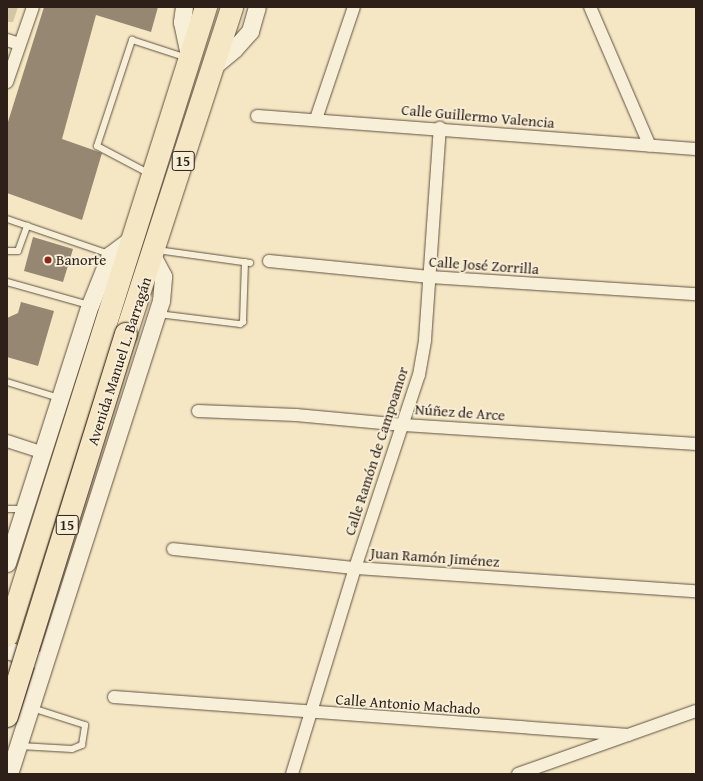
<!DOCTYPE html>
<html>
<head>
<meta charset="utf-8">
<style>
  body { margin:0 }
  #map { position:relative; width:703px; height:781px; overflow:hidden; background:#f5e7c3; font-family:"Gentium Book Plus",serif }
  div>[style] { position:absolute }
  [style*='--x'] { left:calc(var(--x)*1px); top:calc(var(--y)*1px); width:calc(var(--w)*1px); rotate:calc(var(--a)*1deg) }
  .green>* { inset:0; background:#d3c5a6 }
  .building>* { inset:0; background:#958771 }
  .roads { filter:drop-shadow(0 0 1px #605143) drop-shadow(0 0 1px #605143) }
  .lane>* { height:6px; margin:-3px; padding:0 3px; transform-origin:3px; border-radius:3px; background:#f8efd8 }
  .street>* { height:12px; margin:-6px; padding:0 6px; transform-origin:6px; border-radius:6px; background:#f8efd8 }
  .secondary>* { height:17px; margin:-8.5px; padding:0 8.5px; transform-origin:8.5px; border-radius:8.5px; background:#f8efd8 }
  .highway>* { height:22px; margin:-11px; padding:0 11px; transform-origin:11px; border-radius:11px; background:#f5e7c3 }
  .bridges { filter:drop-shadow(0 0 1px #2e1f18) drop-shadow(0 0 1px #2e1f18) }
  .highway-bridge>* { height:22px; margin:-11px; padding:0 11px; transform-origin:11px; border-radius:11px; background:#f5e7c3 }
  .dots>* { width:11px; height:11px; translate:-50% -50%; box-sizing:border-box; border:2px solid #f8efd8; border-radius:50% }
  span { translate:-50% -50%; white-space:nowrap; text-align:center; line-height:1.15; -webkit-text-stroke:3.5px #f8efd8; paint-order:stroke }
  .shield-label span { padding:1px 3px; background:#f8efd8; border:1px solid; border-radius:3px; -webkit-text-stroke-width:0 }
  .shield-label { font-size:14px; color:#2e1f18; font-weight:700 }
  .street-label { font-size:15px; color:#2e1f18 }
  .poi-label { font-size:15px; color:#2e1f18 }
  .left { translate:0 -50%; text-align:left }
  .frame { position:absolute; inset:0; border:8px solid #2e1f18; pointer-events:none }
</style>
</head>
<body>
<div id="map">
  <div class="green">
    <i style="clip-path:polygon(7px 7px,18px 7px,13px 22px,7px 22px)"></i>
  </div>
  <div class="building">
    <i style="clip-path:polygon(44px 7px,158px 7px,151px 32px,96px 15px,62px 139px,102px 153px,82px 220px,7px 193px,7px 125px)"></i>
    <i style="clip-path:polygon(33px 237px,73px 249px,63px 282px,24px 271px)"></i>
    <i style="clip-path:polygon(21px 302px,54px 311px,38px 366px,7px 357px,7px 318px,18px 313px)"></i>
  </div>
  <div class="roads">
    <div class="lane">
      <i style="--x:150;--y:174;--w:60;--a:-152.2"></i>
      <i style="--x:97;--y:146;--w:112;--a:-71.7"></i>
      <i style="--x:132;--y:40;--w:58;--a:18.1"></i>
      <i style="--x:7;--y:219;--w:108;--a:18.9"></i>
      <i style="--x:157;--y:250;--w:94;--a:8"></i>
      <i style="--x:7;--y:251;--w:11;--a:0"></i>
      <i style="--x:18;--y:251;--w:27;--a:-70"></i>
      <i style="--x:7;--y:282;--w:85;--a:15.7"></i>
      <i style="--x:158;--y:314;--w:83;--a:7"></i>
      <i style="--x:240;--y:324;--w:4;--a:-34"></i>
      <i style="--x:243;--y:322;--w:60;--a:-88.1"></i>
      <i style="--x:7;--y:382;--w:54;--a:17.1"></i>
      <i style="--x:7;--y:509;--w:16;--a:0"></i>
      <i style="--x:20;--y:746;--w:52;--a:3.3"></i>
      <i style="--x:72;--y:749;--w:11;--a:-22"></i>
      <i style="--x:82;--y:745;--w:20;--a:-81"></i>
      <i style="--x:85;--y:725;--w:56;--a:-162.2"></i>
    </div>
    <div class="street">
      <i style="--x:590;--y:7;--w:151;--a:66.7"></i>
      <i style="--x:7;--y:40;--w:13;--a:18"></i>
      <i style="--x:7;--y:82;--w:79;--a:-70.9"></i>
      <i style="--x:257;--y:116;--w:440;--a:4.3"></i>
      <i style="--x:316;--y:119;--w:118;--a:-71.3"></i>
      <i style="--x:269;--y:261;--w:162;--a:5.7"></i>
      <i style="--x:430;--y:277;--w:267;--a:3.7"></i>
      <i style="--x:198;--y:411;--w:98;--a:2.3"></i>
      <i style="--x:296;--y:415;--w:108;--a:5.3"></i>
      <i style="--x:404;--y:425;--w:293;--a:3.7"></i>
      <i style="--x:7;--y:441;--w:36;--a:18"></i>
      <i style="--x:173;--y:549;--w:183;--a:6"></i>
      <i style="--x:355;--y:568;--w:342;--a:3.9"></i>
      <i style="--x:114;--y:697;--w:516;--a:4.22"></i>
      <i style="--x:292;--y:774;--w:215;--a:-73"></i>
      <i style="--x:355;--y:568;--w:203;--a:-71.7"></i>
      <i style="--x:419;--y:375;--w:36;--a:-80"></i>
      <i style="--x:425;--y:340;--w:213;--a:-86"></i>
      <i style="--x:518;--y:774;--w:189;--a:-19.5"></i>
    </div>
    <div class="secondary">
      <i style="--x:184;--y:7;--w:15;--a:98"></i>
      <i style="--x:182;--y:22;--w:38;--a:78"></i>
      <i style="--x:215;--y:65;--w:25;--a:-40"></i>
      <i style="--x:234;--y:49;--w:24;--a:-48"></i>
      <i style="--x:250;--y:31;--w:25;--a:-74"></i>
      <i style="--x:7;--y:563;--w:271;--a:-72.2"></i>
      <i style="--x:90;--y:305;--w:54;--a:-68.2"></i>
      <i style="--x:110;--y:255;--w:30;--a:-37"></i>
      <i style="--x:7;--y:650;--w:30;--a:17"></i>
      <i style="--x:9;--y:774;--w:497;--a:-72.2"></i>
      <i style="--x:161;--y:301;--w:25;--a:-85"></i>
      <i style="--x:163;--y:276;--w:21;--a:-118"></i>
    </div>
    <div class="highway">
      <i style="--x:126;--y:334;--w:344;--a:-72"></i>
      <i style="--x:7;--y:636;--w:660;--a:-72.44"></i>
    </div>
  </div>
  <div class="bridges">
    <div class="highway-bridge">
      <i style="--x:7;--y:716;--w:400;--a:-72.7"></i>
    </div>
  </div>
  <div class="dots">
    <i style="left:48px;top:260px;background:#8f2418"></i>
  </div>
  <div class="shield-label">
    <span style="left:183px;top:161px">15</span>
    <span style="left:67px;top:525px">15</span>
  </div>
  <div class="street-label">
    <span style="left:478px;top:116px;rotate:5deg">Calle Guillermo Valencia</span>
    <span style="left:484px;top:265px;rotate:4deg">Calle José Zorrilla</span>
    <span style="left:119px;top:361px;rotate:-72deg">Avenida Manuel L. Barragán</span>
    <span style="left:460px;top:412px;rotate:4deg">Núñez de Arce</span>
    <span style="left:376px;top:451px;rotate:-72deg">Calle Ramón de Campoamor</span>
    <span style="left:435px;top:557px;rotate:4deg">Juan Ramón Jiménez</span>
    <span style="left:408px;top:704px;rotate:4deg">Calle Antonio Machado</span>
  </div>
  <div class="poi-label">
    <span class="left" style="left:56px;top:260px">Banorte</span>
  </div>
  <div class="frame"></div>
</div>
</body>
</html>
